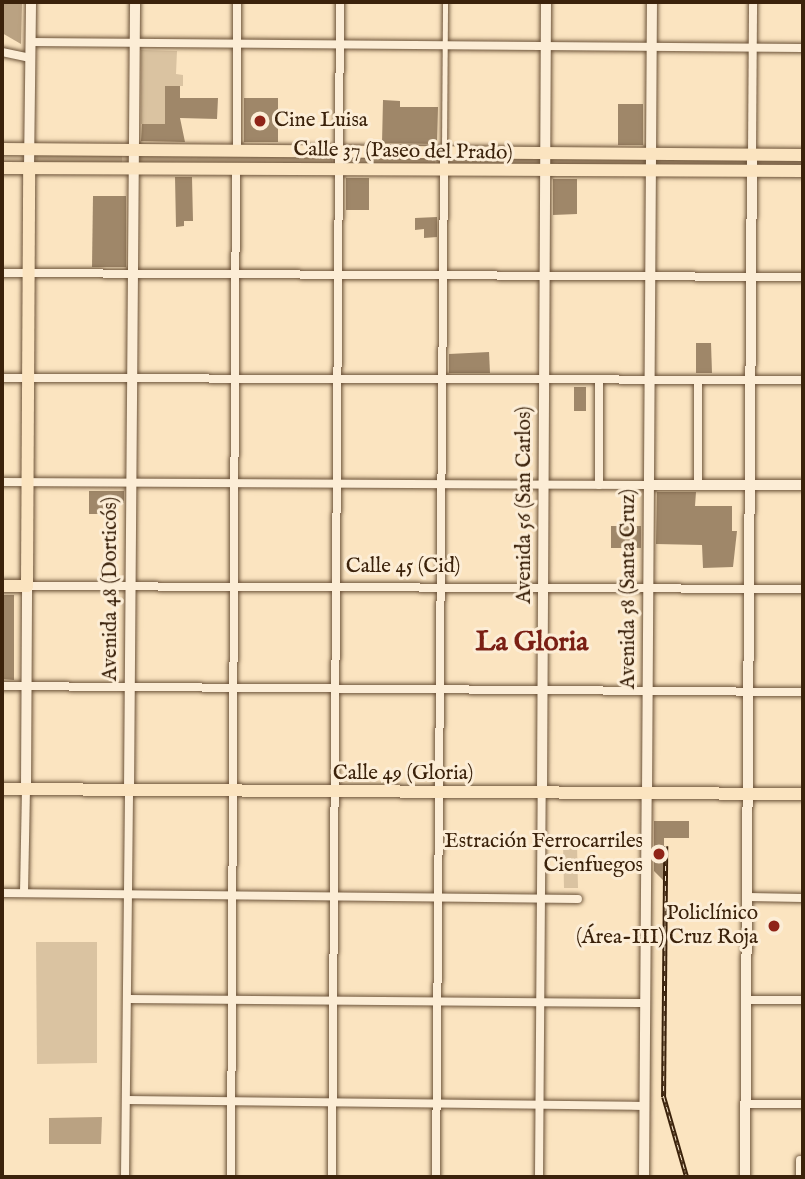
<!DOCTYPE html>
<html>
<head>
<meta charset="utf-8">
<style>
  body { margin:0 }
  #map { position:relative; width:805px; height:1179px; overflow:hidden; background:#fbe4c0; font-family:"IM FELL English",serif }
  div>[style] { position:absolute }
  [style*='--x'] { left:calc(var(--x)*1px); top:calc(var(--y)*1px); width:calc(var(--w)*1px); rotate:calc(var(--a)*1deg) }
  .green>* { inset:0; background:#dac3a1 }
  .water>* { inset:0; background:#baa282 }
  .building>* { inset:0; background:#9f8769 }
  .roads { filter:drop-shadow(0 0 2px #6b5238) drop-shadow(0 0 2px #6b5238) }
  .pedestrian>* { height:5px; margin:-2.5px; padding:0 2.5px; transform-origin:2.5px; border-radius:2.5px; background:#fcedd6 }
  .minor>* { height:8px; margin:-4px; padding:0 4px; transform-origin:4px; border-radius:4px; background:#fcedd6 }
  .tertiary>* { height:10px; margin:-5px; padding:0 5px; transform-origin:5px; border-radius:5px; background:#fcedd6 }
  .secondary>* { height:10px; margin:-5px; padding:0 5px; transform-origin:5px; border-radius:5px; background:#fcedd6 }
  .primary>* { height:12px; margin:-6px; padding:0 6px; transform-origin:6px; border-radius:6px; background:#fbe4c0 }
  .rail>* { height:4.5px; margin-top:-2.25px; transform-origin:0; background:repeating-linear-gradient(90deg,#fcedd6 0 5px,#3b220b 0 10px); box-sizing:border-box; border-block:2px solid #3b220b }
  .dots>* { width:19px; height:19px; translate:-50% -50%; box-sizing:border-box; border:4px solid #fcedd6; border-radius:50% }
  span { translate:-50% -50%; white-space:nowrap; text-align:center; line-height:1.15; -webkit-text-stroke:6px #fcedd6; paint-order:stroke }
  .poi-label { font-size:21px; color:#3b220b }
  .left { translate:0 -50%; text-align:left }
  .right { translate:-100% -50%; text-align:right }
  .street-label { font-size:21px; color:#3b220b }
  .district-label { font-size:28px; color:#7a1f14; font-weight:700 }
  .frame { position:absolute; inset:0; border:4px solid #3b220b; pointer-events:none }
</style>
</head>
<body>
<div id="map">
  <div class="green">
    <i style="clip-path:polygon(141px 50px,177px 51px,176px 74px,183px 75px,183px 86px,165px 86px,165px 124px,141px 124px)"></i>
    <i style="clip-path:polygon(37px 153px,122px 153px,122px 166px,36px 165px)"></i>
    <i style="clip-path:polygon(140px 153px,332px 155px,332px 166px,140px 166px)"></i>
    <i style="clip-path:polygon(346px 155px,435px 156px,435px 168px,346px 166px)"></i>
    <i style="clip-path:polygon(452px 156px,803px 158px,803px 169px,451px 168px)"></i>
    <i style="clip-path:polygon(563px 844px,577px 844px,578px 888px,564px 888px)"></i>
    <i style="clip-path:polygon(36px 942px,97px 942px,97px 1063px,37px 1064px)"></i>
  </div>
  <div class="water">
    <i style="clip-path:polygon(2px 2px,22px 2px,21px 44px,2px 33px)"></i>
    <i style="clip-path:polygon(102px 1117px,101px 1144px,49px 1144px,49px 1118px)"></i>
  </div>
  <div class="building">
    <i style="clip-path:polygon(165px 86px,180px 86px,180px 98px,218px 98px,217px 119px,180px 118px,185px 142px,141px 141px,142px 124px,165px 124px)"></i>
    <i style="clip-path:polygon(244px 98px,278px 98px,278px 142px,244px 142px)"></i>
    <i style="clip-path:polygon(383px 100px,400px 101px,400px 107px,438px 107px,437px 144px,382px 143px)"></i>
    <i style="clip-path:polygon(618px 104px,643px 104px,643px 145px,618px 145px)"></i>
    <i style="clip-path:polygon(175px 177px,192px 177px,193px 221px,184px 221px,184px 226px,176px 227px)"></i>
    <i style="clip-path:polygon(346px 178px,369px 178px,369px 210px,346px 210px)"></i>
    <i style="clip-path:polygon(553px 179px,577px 179px,577px 214px,553px 215px)"></i>
    <i style="clip-path:polygon(93px 196px,126px 196px,126px 267px,92px 267px)"></i>
    <i style="clip-path:polygon(437px 217px,437px 237px,424px 238px,424px 229px,415px 230px,415px 218px)"></i>
    <i style="clip-path:polygon(696px 343px,711px 343px,712px 373px,696px 373px)"></i>
    <i style="clip-path:polygon(489px 352px,490px 373px,449px 373px,449px 354px)"></i>
    <i style="clip-path:polygon(574px 387px,586px 387px,586px 411px,574px 411px)"></i>
    <i style="clip-path:polygon(89px 491px,124px 491px,124px 503px,106px 504px,106px 514px,89px 514px)"></i>
    <i style="clip-path:polygon(657px 492px,696px 492px,695px 506px,732px 506px,732px 531px,737px 531px,733px 567px,703px 568px,702px 545px,656px 544px)"></i>
    <i style="clip-path:polygon(611px 526px,641px 526px,641px 548px,611px 548px)"></i>
    <i style="clip-path:polygon(2px 595px,14px 595px,14px 680px,2px 679px)"></i>
    <i style="clip-path:polygon(654px 821px,689px 821px,689px 838px,664px 838px,664px 881px,654px 871px)"></i>
  </div>
  <div class="roads">
    <div class="pedestrian">
      <i style="--x:444;--y:152;--w:150;--a:-89.6"></i>
    </div>
    <div class="minor">
      <i style="--x:30;--y:42;--w:773;--a:0.44"></i>
      <i style="--x:2;--y:52;--w:29;--a:12"></i>
      <i style="--x:237;--y:150;--w:148;--a:-90"></i>
      <i style="--x:752;--y:154;--w:152;--a:-89.6"></i>
      <i style="--x:2;--y:273;--w:801;--a:0.29"></i>
      <i style="--x:2;--y:378;--w:801;--a:0.14"></i>
      <i style="--x:698;--y:380;--w:105;--a:90"></i>
      <i style="--x:599;--y:381;--w:104;--a:90"></i>
      <i style="--x:2;--y:482;--w:647;--a:0.27"></i>
      <i style="--x:27;--y:586;--w:776;--a:0.22"></i>
      <i style="--x:2;--y:686;--w:801;--a:0.43"></i>
      <i style="--x:2;--y:893;--w:576;--a:0.6"></i>
      <i style="--x:24;--y:893;--w:103;--a:-88.9"></i>
      <i style="--x:748;--y:897;--w:55;--a:1"></i>
      <i style="--x:128;--y:999;--w:517;--a:0.44"></i>
      <i style="--x:748;--y:1000;--w:55;--a:0"></i>
      <i style="--x:126;--y:1100;--w:518;--a:0.66"></i>
      <i style="--x:746;--y:1104;--w:57;--a:0"></i>
      <i style="--x:800;--y:1160;--w:17;--a:90"></i>
      <i style="--x:125;--y:1177;--w:387;--a:-89.4"></i>
      <i style="--x:231;--y:1177;--w:1008;--a:-89.72"></i>
      <i style="--x:332;--y:1177;--w:1175;--a:-89.61"></i>
      <i style="--x:436;--y:1177;--w:1025;--a:-89.55"></i>
      <i style="--x:539;--y:1177;--w:383;--a:-89.6"></i>
    </div>
    <div class="tertiary">
      <i style="--x:649;--y:485;--w:154;--a:0"></i>
      <i style="--x:129;--y:790;--w:788;--a:-89.56"></i>
      <i style="--x:644;--y:1177;--w:383;--a:-89.6"></i>
      <i style="--x:745;--y:1177;--w:1023;--a:-89.61"></i>
    </div>
    <div class="secondary">
      <i style="--x:29;--y:168;--w:166;--a:-89.3"></i>
      <i style="--x:26;--y:790;--w:204;--a:-89.7"></i>
      <i style="--x:542;--y:794;--w:792;--a:-89.71"></i>
      <i style="--x:647;--y:794;--w:792;--a:-89.64"></i>
    </div>
    <div class="primary">
      <i style="--x:2;--y:149;--w:801;--a:0.43"></i>
      <i style="--x:2;--y:168;--w:801;--a:0.21"></i>
      <i style="--x:2;--y:586;--w:25;--a:0"></i>
      <i style="--x:27;--y:586;--w:418;--a:-89.7"></i>
      <i style="--x:2;--y:789;--w:801;--a:0.36"></i>
    </div>
  </div>
  <div class="rail">
    <i style="--x:666;--y:846;--w:251;--a:90.5"></i>
    <i style="--x:664;--y:1097;--w:83;--a:74"></i>
  </div>
  <div class="dots">
    <i style="left:260px;top:121px;background:#8f2418"></i>
    <i style="left:659px;top:854px;background:#8f2418"></i>
    <i style="left:774px;top:926px;background:#8f2418"></i>
  </div>
  <div class="poi-label">
    <span class="left" style="left:274px;top:121px">Cine Luisa</span>
    <span class="right" style="left:643px;top:854px">Estración Ferrocarriles<br>Cienfuegos</span>
    <span class="right" style="left:758px;top:926px">Policlínico<br>(Área-III) Cruz Roja</span>
  </div>
  <div class="street-label">
    <span style="left:403px;top:152px;rotate:1deg">Calle 37 (Paseo del Prado)</span>
    <span style="left:525px;top:505px;rotate:-90deg">Avenida 56 (San Carlos)</span>
    <span style="left:403px;top:567px">Calle 45 (Cid)</span>
    <span style="left:111px;top:589px;rotate:-90deg">Avenida 48 (Dorticós)</span>
    <span style="left:629px;top:589px;rotate:-90deg">Avenida 58 (Santa Cruz)</span>
    <span style="left:403px;top:774px">Calle 49 (Gloria)</span>
  </div>
  <div class="district-label">
    <span style="left:532px;top:643px">La Gloria</span>
  </div>
  <div class="frame"></div>
</div>
</body>
</html>
